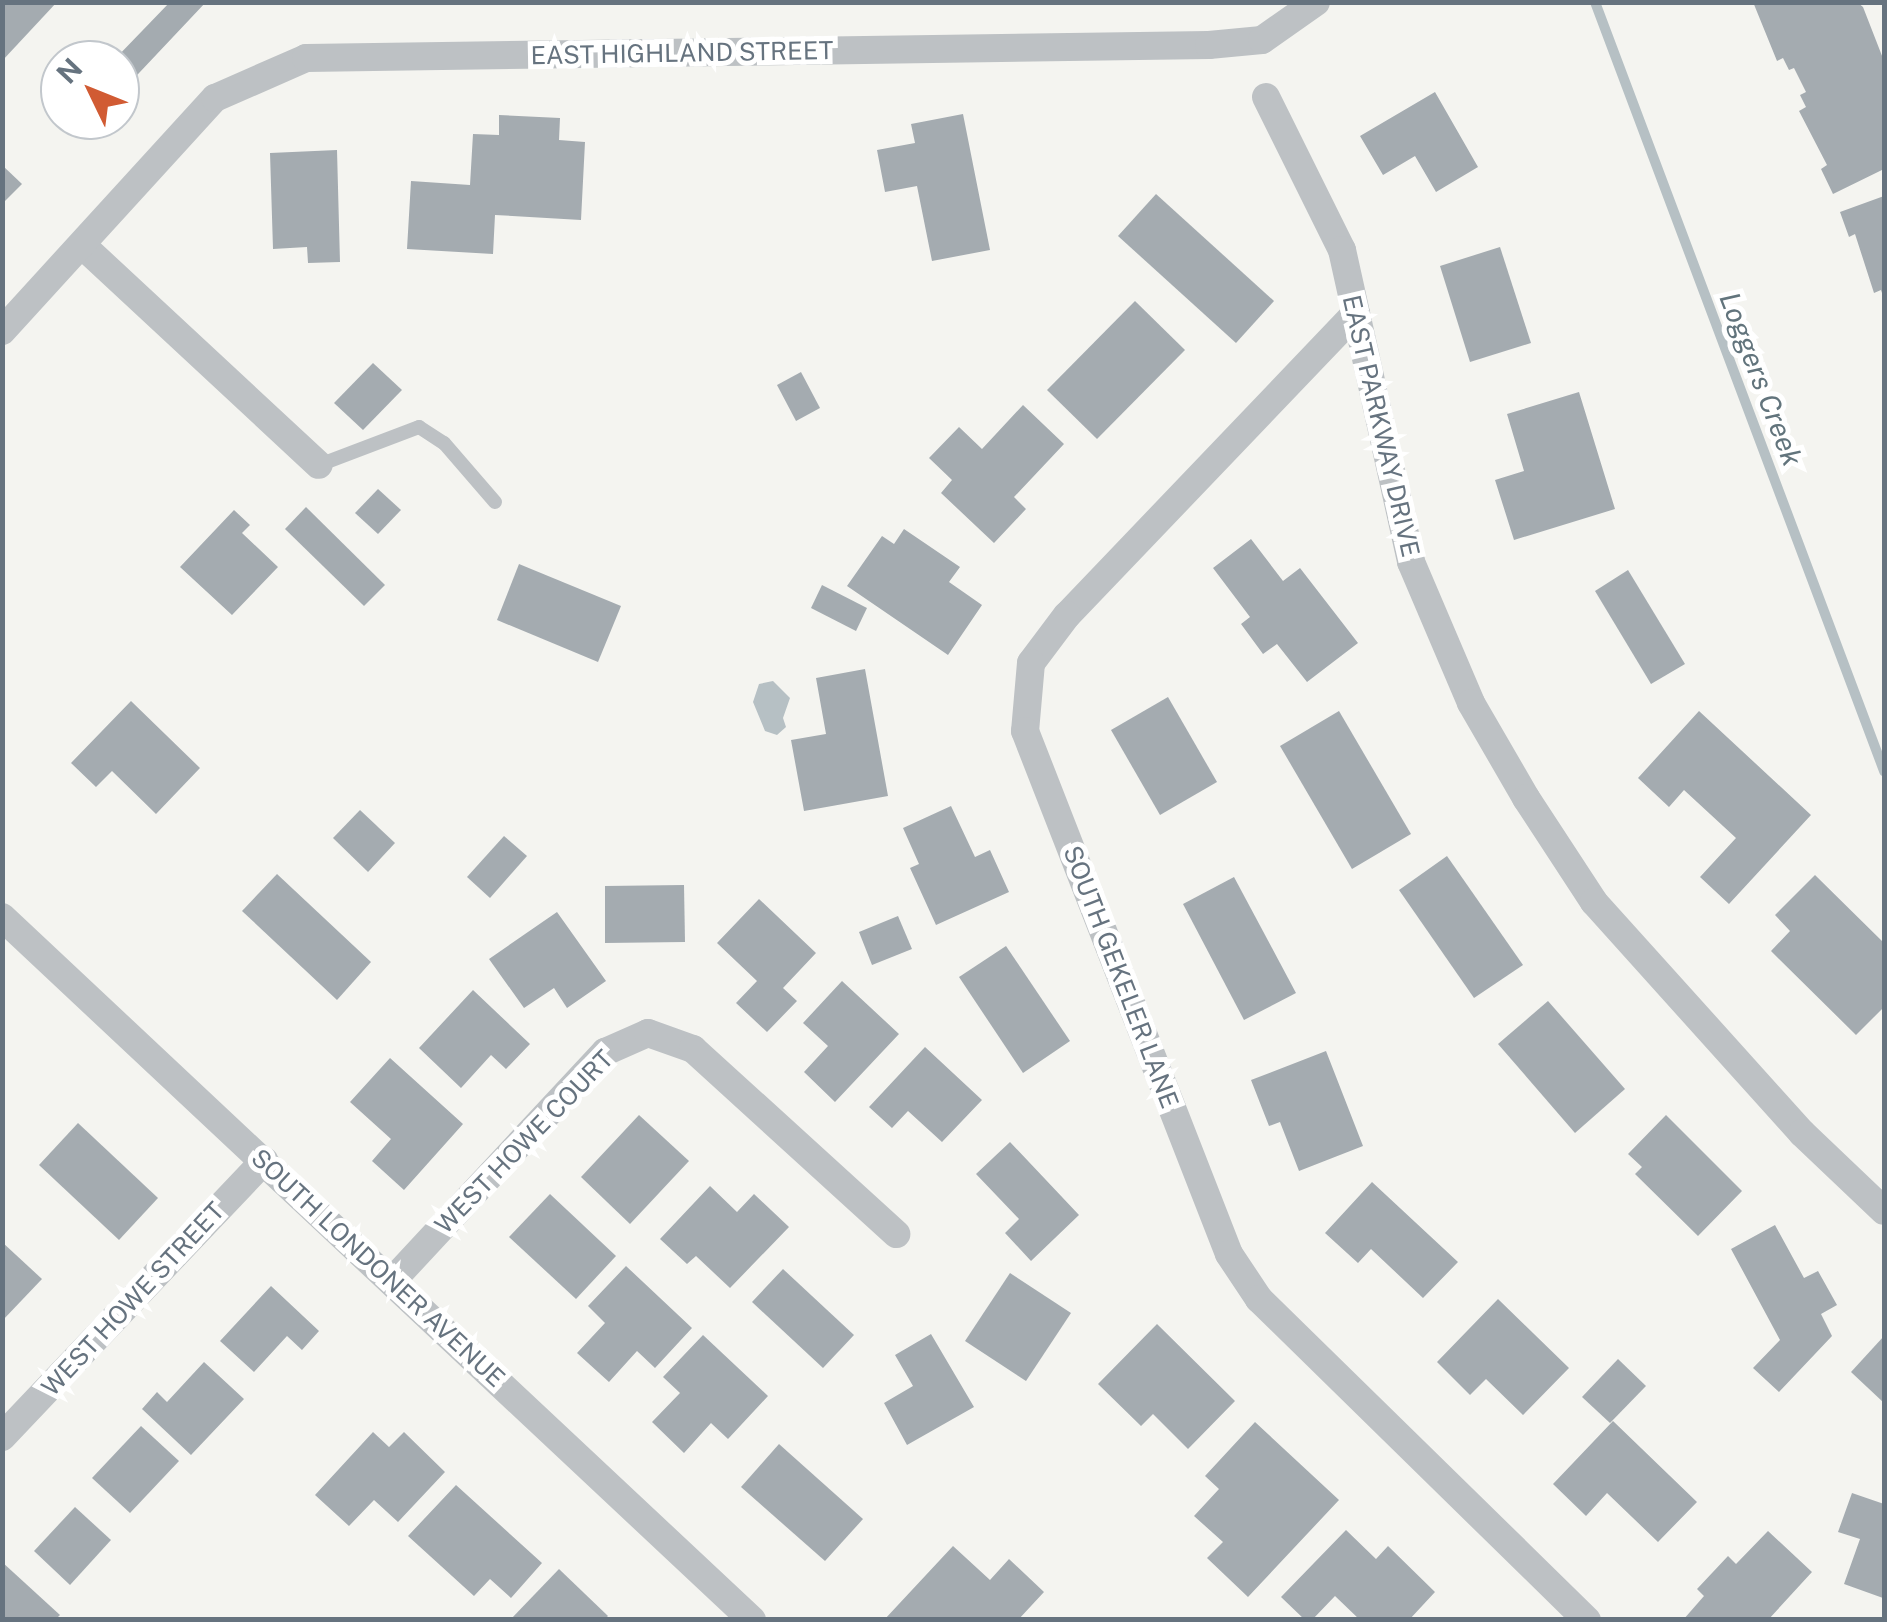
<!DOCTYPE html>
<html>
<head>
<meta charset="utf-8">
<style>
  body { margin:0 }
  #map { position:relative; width:1887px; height:1622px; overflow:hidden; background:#f4f4f0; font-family:"Public Sans",sans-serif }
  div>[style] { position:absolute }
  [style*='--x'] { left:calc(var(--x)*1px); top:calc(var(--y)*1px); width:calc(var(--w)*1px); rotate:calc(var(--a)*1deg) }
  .water>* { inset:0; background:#b6c0c4 }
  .stream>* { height:10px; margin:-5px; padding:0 5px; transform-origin:5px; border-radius:5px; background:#b6c0c4 }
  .building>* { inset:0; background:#a4abb0 }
  .lane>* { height:14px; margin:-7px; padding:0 7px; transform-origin:7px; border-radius:7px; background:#bdc1c4 }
  .street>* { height:28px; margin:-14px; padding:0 14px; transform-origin:14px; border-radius:14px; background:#bdc1c4 }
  span { translate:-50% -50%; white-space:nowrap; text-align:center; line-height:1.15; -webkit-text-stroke:10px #fff; paint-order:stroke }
  .street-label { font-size:25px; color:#66737f }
  .water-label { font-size:28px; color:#62747c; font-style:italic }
  .frame { position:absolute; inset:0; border:5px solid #66737f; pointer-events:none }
  .north { position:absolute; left:40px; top:40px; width:100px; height:100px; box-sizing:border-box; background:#fff; border:2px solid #c2c7cc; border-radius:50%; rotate:313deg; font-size:28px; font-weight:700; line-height:40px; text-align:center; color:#66737f }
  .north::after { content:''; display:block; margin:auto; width:35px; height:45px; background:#d15b33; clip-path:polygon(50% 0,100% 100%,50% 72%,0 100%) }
</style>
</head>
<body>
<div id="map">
  <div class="water">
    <i style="clip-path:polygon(773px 681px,790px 698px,783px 718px,786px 727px,777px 735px,765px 731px,753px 702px,759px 684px)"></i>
  </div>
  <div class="stream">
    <i style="--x:1595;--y:2;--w:822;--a:69.4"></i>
  </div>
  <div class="building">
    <i style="clip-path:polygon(2px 2px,57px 2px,2px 61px)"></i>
    <i style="clip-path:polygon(170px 2px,206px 2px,123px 90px,120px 60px,114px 60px)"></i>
    <i style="clip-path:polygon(1753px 2px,1857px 2px,1863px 7px,1884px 61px,1884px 169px,1833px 194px,1821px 169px,1827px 165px,1799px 111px,1806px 107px,1800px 95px,1806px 92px,1794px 68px,1789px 70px,1783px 58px,1777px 61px)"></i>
    <i style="clip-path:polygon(1435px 92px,1478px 167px,1436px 192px,1415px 156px,1383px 175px,1360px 136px)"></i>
    <i style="clip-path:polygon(963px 114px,990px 250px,932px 261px,917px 186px,885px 192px,877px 150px,915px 143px,911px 124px)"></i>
    <i style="clip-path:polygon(499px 115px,560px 118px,559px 140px,585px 142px,581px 220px,495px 215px,493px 254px,407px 249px,411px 181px,470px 185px,473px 134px,499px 135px)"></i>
    <i style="clip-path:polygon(337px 150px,340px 262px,308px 263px,307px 247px,273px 249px,270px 153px)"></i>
    <i style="clip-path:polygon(2px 165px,22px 184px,2px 204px)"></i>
    <i style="clip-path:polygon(1156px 194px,1274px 301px,1236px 343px,1118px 236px)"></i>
    <i style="clip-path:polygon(1884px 196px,1884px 299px,1881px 290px,1874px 293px,1855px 234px,1849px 237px,1840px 212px)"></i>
    <i style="clip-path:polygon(1500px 247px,1531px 343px,1470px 362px,1440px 266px)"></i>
    <i style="clip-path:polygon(1135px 301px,1185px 350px,1097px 439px,1047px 390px)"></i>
    <i style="clip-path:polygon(373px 363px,402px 390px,363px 430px,334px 403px)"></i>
    <i style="clip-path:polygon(801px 372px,820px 408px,796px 421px,777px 385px)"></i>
    <i style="clip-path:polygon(1579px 392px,1615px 509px,1514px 540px,1495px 480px,1524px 471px,1507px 414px)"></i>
    <i style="clip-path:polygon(1023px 405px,1064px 444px,1014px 497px,1026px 509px,994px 543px,941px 493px,952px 480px,929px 458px,959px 427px,982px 449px)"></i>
    <i style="clip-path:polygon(378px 489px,401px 510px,378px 534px,355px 513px)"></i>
    <i style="clip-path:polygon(306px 507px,385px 585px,364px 606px,285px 529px)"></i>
    <i style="clip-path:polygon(234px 510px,250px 525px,242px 533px,278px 567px,232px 615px,180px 567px)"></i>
    <i style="clip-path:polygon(904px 529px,960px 567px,949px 582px,982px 605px,948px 655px,847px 586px,882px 536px,894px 544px)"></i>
    <i style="clip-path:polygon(1251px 539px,1283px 581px,1300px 568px,1358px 643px,1307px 682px,1277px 644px,1263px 654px,1241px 624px,1250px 617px,1213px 568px)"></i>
    <i style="clip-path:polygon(519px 564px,621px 606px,598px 662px,497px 620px)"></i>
    <i style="clip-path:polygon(1628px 570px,1685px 664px,1651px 684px,1595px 591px)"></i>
    <i style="clip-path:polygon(822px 585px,867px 608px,856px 631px,811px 608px)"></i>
    <i style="clip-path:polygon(865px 669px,888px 796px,804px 811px,791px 740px,826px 734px,816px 678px)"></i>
    <i style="clip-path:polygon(1168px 697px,1217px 782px,1160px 815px,1111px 730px)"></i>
    <i style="clip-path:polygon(131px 701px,200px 768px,156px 814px,112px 771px,96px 787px,71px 763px)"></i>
    <i style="clip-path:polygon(1339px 711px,1411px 834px,1352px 869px,1280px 746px)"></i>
    <i style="clip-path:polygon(1699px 711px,1811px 815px,1729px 904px,1700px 877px,1736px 838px,1684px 790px,1669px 807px,1638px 778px)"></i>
    <i style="clip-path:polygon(951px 806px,975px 857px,990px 850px,1009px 892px,936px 925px,910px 868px,919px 864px,903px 828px)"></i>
    <i style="clip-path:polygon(360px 810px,395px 843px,368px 872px,333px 838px)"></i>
    <i style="clip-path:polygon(504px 836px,527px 856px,490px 898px,467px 877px)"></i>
    <i style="clip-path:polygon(1447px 856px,1523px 965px,1474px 998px,1399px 890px)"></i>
    <i style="clip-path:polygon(277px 874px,371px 962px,337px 1000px,242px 911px)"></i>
    <i style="clip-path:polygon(1815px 875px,1884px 943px,1884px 1007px,1856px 1035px,1771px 951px,1790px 931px,1775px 915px)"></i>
    <i style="clip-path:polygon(1234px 877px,1296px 993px,1244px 1020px,1183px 904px)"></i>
    <i style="clip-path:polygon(684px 885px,685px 942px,605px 943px,605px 886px)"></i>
    <i style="clip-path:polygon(759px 899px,816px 953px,783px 988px,797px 1001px,767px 1032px,736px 1003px,757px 981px,717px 943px)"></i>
    <i style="clip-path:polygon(557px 912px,606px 981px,567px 1008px,554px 988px,524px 1008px,489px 959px)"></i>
    <i style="clip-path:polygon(898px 916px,912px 949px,872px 965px,859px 932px)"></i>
    <i style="clip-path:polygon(1006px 946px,1070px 1041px,1023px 1073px,959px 977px)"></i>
    <i style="clip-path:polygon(842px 981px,899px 1034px,835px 1102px,804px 1072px,828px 1046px,803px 1023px)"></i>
    <i style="clip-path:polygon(473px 990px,530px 1044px,506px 1069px,491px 1055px,461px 1088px,419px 1048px)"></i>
    <i style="clip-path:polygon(1548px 1001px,1625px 1089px,1575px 1133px,1498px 1044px)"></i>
    <i style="clip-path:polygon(925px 1047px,982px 1100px,942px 1142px,908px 1111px,892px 1128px,869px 1107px)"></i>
    <i style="clip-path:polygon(1326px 1051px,1363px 1146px,1299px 1171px,1280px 1122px,1269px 1126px,1251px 1080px)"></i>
    <i style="clip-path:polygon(390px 1058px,463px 1124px,404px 1190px,372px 1161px,391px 1139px,350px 1102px)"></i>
    <i style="clip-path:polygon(639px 1115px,689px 1161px,630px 1224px,581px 1177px)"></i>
    <i style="clip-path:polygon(1666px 1115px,1742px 1191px,1698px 1236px,1635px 1174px,1642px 1167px,1628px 1154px)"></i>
    <i style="clip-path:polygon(78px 1123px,158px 1198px,119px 1240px,39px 1165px)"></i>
    <i style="clip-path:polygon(1010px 1142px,1079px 1215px,1031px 1261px,1005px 1233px,1019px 1219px,976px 1174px)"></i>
    <i style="clip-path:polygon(1372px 1182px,1458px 1262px,1423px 1298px,1371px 1249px,1358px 1263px,1325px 1233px)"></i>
    <i style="clip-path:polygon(710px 1186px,737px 1212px,754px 1194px,789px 1227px,730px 1288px,696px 1256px,687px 1264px,660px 1239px)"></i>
    <i style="clip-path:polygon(550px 1194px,616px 1256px,576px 1299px,509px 1237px)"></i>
    <i style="clip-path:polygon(1775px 1225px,1804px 1278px,1818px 1271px,1837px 1305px,1821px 1314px,1832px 1336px,1779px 1392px,1753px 1368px,1780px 1340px,1731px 1249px)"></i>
    <i style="clip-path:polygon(2px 1242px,42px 1279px,2px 1321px)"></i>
    <i style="clip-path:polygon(626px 1266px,692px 1328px,655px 1368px,637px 1351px,609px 1382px,577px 1353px,605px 1323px,588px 1306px)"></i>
    <i style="clip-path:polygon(783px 1269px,854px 1335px,823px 1368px,752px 1302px)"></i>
    <i style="clip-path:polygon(1010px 1273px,1071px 1313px,1026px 1381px,965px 1341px)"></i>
    <i style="clip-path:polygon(271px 1286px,319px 1331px,302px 1350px,287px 1336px,254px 1372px,220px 1341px)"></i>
    <i style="clip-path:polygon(1498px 1299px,1569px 1368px,1523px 1415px,1486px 1379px,1470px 1395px,1437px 1362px)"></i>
    <i style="clip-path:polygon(1157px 1324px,1235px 1401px,1188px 1449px,1153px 1414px,1141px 1426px,1098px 1384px)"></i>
    <i style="clip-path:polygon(931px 1334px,974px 1407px,907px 1445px,884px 1403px,913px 1386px,895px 1355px)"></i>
    <i style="clip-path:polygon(703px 1335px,768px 1396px,728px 1439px,711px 1423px,684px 1453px,652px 1422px,680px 1393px,663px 1377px)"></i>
    <i style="clip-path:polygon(1884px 1336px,1884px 1403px,1851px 1372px)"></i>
    <i style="clip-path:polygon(1618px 1359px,1646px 1386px,1610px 1423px,1582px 1397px)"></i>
    <i style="clip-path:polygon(204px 1362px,244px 1399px,191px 1455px,142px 1409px,157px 1392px,167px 1402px)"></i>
    <i style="clip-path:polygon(1613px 1421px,1697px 1502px,1658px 1542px,1607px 1493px,1586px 1516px,1553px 1484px)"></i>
    <i style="clip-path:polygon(1255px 1422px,1339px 1500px,1248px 1597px,1207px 1558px,1223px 1542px,1194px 1516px,1219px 1489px,1205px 1476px)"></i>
    <i style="clip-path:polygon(141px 1426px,179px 1461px,130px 1513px,92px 1478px)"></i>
    <i style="clip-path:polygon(373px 1432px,389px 1447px,404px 1432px,445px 1472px,398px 1522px,374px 1500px,349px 1526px,315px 1495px)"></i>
    <i style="clip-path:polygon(779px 1444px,863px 1519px,825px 1561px,741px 1487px)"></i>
    <i style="clip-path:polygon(456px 1485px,542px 1563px,511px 1598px,490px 1579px,474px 1596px,408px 1536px)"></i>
    <i style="clip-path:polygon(1852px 1493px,1884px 1504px,1883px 1598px,1844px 1584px,1860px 1539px,1838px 1532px)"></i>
    <i style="clip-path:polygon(75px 1507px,111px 1540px,70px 1585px,34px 1551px)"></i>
    <i style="clip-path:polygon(1346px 1530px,1376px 1559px,1388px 1546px,1435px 1592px,1409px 1620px,1360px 1620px,1335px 1596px,1312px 1620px,1305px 1620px,1281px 1597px)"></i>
    <i style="clip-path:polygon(1768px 1531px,1812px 1572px,1768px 1620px,1683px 1620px,1704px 1596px,1697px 1589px,1728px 1556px,1736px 1564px)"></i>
    <i style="clip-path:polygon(953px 1546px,990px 1580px,1009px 1559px,1044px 1592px,1018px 1620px,884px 1620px)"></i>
    <i style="clip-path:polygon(2px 1562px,60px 1615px,55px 1620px,2px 1620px)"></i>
    <i style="clip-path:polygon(559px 1569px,608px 1616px,604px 1620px,510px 1620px)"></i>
  </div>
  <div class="lane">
    <i style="--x:319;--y:465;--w:107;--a:-20.8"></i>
    <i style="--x:419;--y:427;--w:30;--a:33"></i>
    <i style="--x:444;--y:443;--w:78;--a:49.2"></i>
  </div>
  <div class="street">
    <i style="--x:1266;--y:97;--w:171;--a:63.6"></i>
    <i style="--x:1342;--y:250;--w:320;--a:77.5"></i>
    <i style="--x:1411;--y:562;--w:153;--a:66.9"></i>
    <i style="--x:1471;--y:703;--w:110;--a:59.9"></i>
    <i style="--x:1526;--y:798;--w:124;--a:56.8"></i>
    <i style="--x:1594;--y:902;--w:311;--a:48"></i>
    <i style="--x:1802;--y:1133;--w:113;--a:43.6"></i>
    <i style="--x:82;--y:245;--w:323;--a:42.9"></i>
    <i style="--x:1356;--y:313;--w:418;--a:133.7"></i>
    <i style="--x:1067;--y:615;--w:60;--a:126.9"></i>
    <i style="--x:1031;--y:663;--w:68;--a:95"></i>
    <i style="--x:1025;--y:731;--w:561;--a:68.69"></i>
    <i style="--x:1229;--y:1254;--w:54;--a:56.3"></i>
    <i style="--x:1259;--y:1299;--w:459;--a:44.4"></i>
    <i style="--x:2;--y:331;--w:316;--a:-47.6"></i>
    <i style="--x:215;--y:98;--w:99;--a:-23.7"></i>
    <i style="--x:306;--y:58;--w:903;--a:-0.82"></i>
    <i style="--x:1209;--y:45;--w:53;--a:-5.4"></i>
    <i style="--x:1262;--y:40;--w:66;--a:-35.1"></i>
    <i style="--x:2;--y:917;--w:1028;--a:43.15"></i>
    <i style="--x:392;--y:1281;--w:313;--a:-47.1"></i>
    <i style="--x:605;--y:1052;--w:47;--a:-23.8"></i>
    <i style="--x:648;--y:1033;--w:48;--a:19.6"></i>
    <i style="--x:693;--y:1049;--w:275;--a:42.3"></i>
    <i style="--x:2;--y:1437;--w:381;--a:-46.5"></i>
  </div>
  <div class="street-label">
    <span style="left:682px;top:53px;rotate:-1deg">EAST HIGHLAND STREET</span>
    <span style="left:1381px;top:426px;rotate:77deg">EAST PARKWAY DRIVE</span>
    <span style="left:1121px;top:977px;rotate:69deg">SOUTH GEKELER LANE</span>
    <span style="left:524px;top:1142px;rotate:-46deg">WEST HOWE COURT</span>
    <span style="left:378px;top:1268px;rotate:43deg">SOUTH LONDONER AVENUE</span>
    <span style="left:133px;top:1299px;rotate:-47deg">WEST HOWE STREET</span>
  </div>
  <div class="water-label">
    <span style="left:1761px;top:379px;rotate:69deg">Loggers Creek</span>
  </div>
  <div class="frame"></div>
  <div class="north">N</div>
</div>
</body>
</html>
